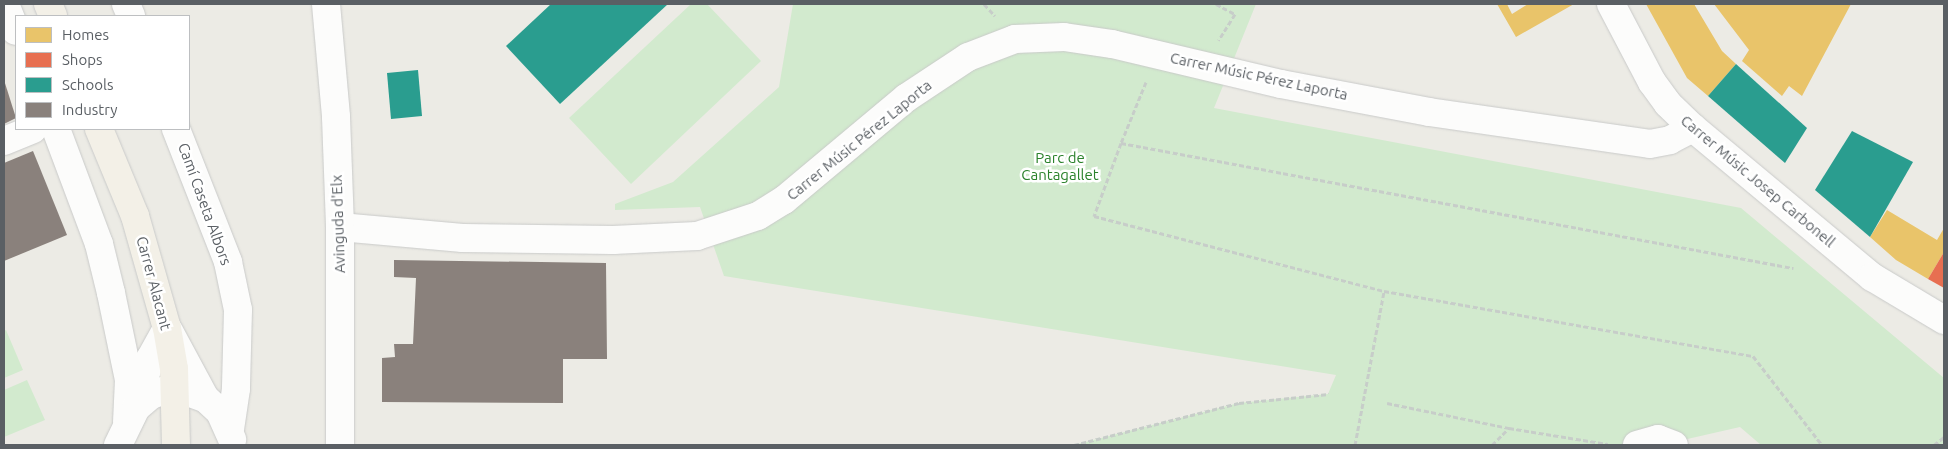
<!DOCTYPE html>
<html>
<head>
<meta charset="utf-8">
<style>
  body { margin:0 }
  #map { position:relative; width:1948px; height:449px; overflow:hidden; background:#ecebe5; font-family:Ubuntu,sans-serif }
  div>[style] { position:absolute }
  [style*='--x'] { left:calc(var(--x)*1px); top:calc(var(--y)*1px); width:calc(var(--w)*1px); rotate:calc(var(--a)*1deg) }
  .green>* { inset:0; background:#d2eace }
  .homes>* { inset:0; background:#e9c46a }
  .shops>* { inset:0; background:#e76f51 }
  .schools>* { inset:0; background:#2a9d8f }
  .industry>* { inset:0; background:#8a817c }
  .path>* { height:3px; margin-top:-1.5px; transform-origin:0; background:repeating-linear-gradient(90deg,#c7cdc9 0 5px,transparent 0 7.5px) }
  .roads { filter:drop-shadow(0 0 1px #c9cac9) drop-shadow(0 0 1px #c9cac9) }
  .street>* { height:28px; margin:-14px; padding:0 14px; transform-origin:14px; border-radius:14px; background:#fcfcfb }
  .secondary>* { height:28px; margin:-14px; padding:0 14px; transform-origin:14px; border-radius:14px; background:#fcfcfb }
  .primary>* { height:28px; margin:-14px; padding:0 14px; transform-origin:14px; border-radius:14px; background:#f3f0e7 }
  span { translate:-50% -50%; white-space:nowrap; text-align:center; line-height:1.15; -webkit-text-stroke:5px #fff; paint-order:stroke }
  .street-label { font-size:15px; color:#5a5f64 }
  .park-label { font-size:15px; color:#2b822c }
  .frame { position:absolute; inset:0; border:5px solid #5a5f64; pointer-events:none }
  .legend { position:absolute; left:15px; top:15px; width:175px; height:115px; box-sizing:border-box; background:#fff; border:1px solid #bdbfc1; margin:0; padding:6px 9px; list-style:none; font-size:15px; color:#5a5f64 }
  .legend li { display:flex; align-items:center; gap:10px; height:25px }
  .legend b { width:25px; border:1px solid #bdbfc1 }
</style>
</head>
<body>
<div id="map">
  <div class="green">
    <i style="clip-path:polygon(691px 4px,707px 4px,761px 61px,631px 184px,569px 118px)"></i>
    <i style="clip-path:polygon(793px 4px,1256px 4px,1214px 108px,1741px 208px,1944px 378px,1944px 445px,1761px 445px,1740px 427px,1661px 445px,1074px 445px,1239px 403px,1328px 394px,1336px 375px,724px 276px,700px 207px,615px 210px,615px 204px,673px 182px,779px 87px)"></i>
    <i style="clip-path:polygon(6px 330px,23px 370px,4px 378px,4px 331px)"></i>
    <i style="clip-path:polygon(27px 380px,45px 420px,4px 437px,4px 390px)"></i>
  </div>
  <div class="homes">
    <i style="clip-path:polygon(1497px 4px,1507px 4px,1512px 14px,1528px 4px,1574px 4px,1516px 37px)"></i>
    <i style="clip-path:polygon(1646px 4px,1694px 4px,1722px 51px,1736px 64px,1708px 96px,1687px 78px)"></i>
    <i style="clip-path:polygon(1714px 4px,1851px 4px,1802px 96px,1789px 86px,1782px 96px,1742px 61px,1749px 50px)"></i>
    <i style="clip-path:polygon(1887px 210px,1937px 240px,1944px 228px,1944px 252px,1928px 279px,1896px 260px,1870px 237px)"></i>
  </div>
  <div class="shops">
    <i style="clip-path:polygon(1944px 252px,1944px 288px,1928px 279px)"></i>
  </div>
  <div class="schools">
    <i style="clip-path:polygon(551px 4px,668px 4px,560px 104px,506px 46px)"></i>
    <i style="clip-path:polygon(1736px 64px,1807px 128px,1785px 163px,1708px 96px)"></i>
    <i style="clip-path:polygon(418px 70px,422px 116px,391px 119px,387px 73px)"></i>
    <i style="clip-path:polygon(1852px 131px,1913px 162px,1870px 237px,1815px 190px)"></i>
  </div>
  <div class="industry">
    <i style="clip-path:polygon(4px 80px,16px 118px,4px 124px)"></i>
    <i style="clip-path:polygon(33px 151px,67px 235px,4px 261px,4px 163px)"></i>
    <i style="clip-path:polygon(394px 260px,606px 263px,607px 359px,563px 359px,563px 403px,382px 402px,382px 358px,395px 357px,394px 344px,413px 344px,416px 278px,394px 277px)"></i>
  </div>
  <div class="path">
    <i style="--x:984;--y:4;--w:16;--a:47"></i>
    <i style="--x:1216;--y:4;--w:21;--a:28"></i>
    <i style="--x:1235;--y:14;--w:31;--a:122"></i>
    <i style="--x:1146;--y:82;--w:66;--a:112.3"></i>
    <i style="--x:1121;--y:143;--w:684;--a:10.54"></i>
    <i style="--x:1121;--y:143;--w:78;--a:110.3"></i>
    <i style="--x:1094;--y:216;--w:300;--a:14.5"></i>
    <i style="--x:1384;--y:291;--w:375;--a:10"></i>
    <i style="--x:1753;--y:356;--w:113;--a:52.2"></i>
    <i style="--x:1387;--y:403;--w:125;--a:11.6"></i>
    <i style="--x:1074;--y:445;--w:170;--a:-14.3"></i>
    <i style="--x:1239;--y:403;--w:90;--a:-5.7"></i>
    <i style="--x:1355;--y:445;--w:157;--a:-79.3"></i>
    <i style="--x:1492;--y:445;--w:24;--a:-45"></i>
    <i style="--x:1509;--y:428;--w:100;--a:9.2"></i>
    <i style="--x:1934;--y:445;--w:13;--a:-39"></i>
  </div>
  <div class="roads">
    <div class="street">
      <i style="--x:5;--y:4;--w:29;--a:68"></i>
      <i style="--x:126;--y:4;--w:13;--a:67"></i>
      <i style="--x:1611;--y:4;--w:88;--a:62.3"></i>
      <i style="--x:1652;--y:82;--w:27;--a:54"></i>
      <i style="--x:1668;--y:104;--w:35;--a:44"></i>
      <i style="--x:1693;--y:128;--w:233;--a:39.8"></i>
      <i style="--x:1872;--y:277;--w:84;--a:30.8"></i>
      <i style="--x:56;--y:129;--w:123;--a:69.5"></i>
      <i style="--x:99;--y:244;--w:50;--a:76.2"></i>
      <i style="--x:111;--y:293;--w:89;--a:78.3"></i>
      <i style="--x:129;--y:380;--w:42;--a:92.7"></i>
      <i style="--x:176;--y:129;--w:143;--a:68.6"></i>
      <i style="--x:228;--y:262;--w:49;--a:78.2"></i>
      <i style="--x:238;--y:310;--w:79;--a:91.5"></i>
      <i style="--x:236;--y:389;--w:40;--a:98.5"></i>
      <i style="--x:4;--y:141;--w:31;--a:-22"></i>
      <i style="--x:340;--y:227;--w:123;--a:5.1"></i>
      <i style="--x:463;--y:238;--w:150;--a:0.8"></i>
      <i style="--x:613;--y:240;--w:84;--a:-2.7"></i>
      <i style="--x:697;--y:236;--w:64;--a:-18.2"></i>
      <i style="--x:758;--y:216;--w:31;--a:-32"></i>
      <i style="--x:784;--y:200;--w:159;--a:-39.9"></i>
      <i style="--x:906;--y:98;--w:74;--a:-33.5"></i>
      <i style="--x:968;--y:57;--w:50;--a:-21"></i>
      <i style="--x:1015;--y:39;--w:49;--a:-2.3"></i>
      <i style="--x:1064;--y:37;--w:49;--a:8.3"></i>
      <i style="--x:1112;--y:44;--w:174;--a:13.3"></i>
      <i style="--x:1281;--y:84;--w:151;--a:10.7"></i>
      <i style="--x:1429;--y:112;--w:223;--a:8.2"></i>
      <i style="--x:1650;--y:144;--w:20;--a:-11"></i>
      <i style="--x:1670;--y:140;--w:26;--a:-28"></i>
      <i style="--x:169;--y:331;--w:76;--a:61.8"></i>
      <i style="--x:137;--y:405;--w:48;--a:-74.2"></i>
      <i style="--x:150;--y:359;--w:35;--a:-61"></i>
      <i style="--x:118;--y:445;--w:41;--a:-64.1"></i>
      <i style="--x:136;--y:408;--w:20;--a:-41"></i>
      <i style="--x:151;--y:395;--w:24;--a:-19"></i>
      <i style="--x:174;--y:387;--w:33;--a:20"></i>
      <i style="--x:205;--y:398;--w:21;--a:43"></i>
      <i style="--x:220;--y:412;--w:30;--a:66"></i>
      <i style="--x:1637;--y:445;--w:22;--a:-16"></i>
      <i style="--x:1658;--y:439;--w:17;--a:21"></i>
    </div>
    <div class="secondary">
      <i style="--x:326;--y:4;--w:113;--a:84.9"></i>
      <i style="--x:336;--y:117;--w:110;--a:87.9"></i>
      <i style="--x:340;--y:227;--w:218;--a:90"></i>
    </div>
    <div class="primary">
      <i style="--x:48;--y:4;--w:13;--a:67"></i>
      <i style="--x:99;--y:129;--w:94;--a:67.5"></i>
      <i style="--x:135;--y:216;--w:116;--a:74.1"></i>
      <i style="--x:167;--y:328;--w:42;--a:80.3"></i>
      <i style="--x:174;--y:369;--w:76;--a:88.5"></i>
    </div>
  </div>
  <div class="street-label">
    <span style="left:1259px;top:76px;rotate:12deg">Carrer Músic Pérez Laporta</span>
    <span style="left:859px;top:140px;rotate:-39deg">Carrer Músic Pérez Laporta</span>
    <span style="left:1758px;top:181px;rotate:40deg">Carrer Músic Josep Carbonell</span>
    <span style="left:205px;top:204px;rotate:70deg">Camí Caseta Albors</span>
    <span style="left:338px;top:224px;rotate:-92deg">Avinguda d'Elx</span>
    <span style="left:154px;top:283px;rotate:75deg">Carrer Alacant</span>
  </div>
  <div class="park-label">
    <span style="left:1060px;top:166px">Parc de<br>Cantagallet</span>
  </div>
  <div class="frame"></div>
  <ul class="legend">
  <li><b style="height:14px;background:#e9c46a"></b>Homes</li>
  <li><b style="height:14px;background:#e76f51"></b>Shops</li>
  <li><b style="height:14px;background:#2a9d8f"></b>Schools</li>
  <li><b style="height:14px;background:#8a817c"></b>Industry</li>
  </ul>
</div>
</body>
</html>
